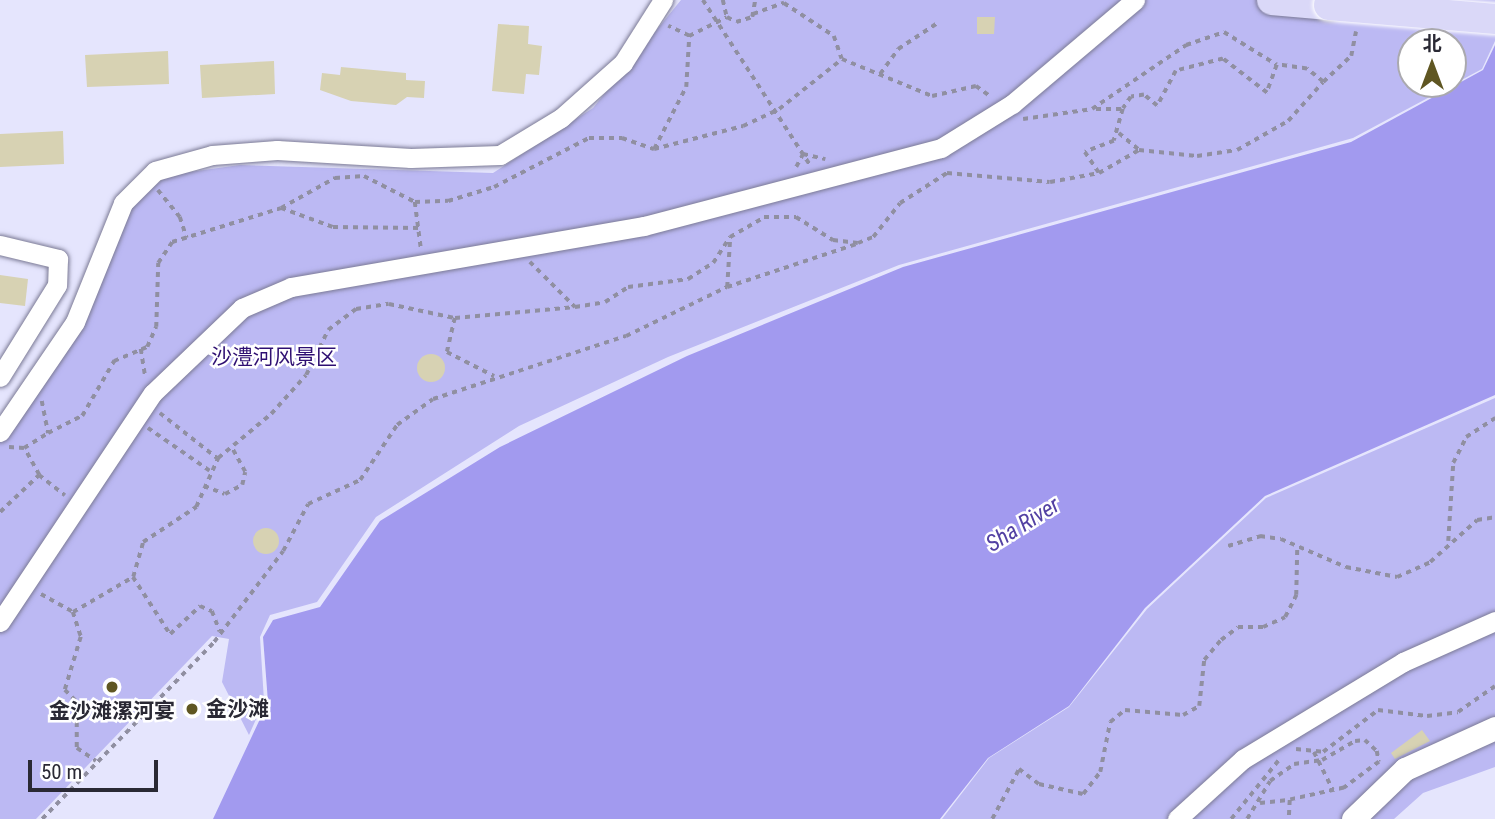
<!DOCTYPE html>
<html>
<head>
<meta charset="utf-8">
<style>
  body { margin:0 }
  #map { position:relative; width:1495px; height:819px; overflow:hidden; background:#e5e5fd; font-family:"Roboto Condensed","Noto Sans SC",sans-serif }
  div>[style] { position:absolute }
  [style*='--x'] { left:calc(var(--x)*1px); top:calc(var(--y)*1px); width:calc(var(--w)*1px); rotate:calc(var(--a)*1deg) }
  .green>* { inset:0; background:#bcb9f3 }
  .water>* { inset:0; background:#a29aef }
  .building>* { inset:0; background:#d7d2b3 }
  .round { border-radius:50% }
  .path>* { height:3.5px; margin-top:-1.75px; transform-origin:0; background:repeating-linear-gradient(90deg,#908fa1 0 5px,transparent 0 10px) }
  .roads { filter:drop-shadow(0 0 2px #7b7a95) drop-shadow(0 0 2px #7b7a95) }
  .minor>* { height:19px; margin:-9.5px; padding:0 9.5px; transform-origin:9.5px; border-radius:9.5px; background:#fff }
  .tertiary>* { height:23px; margin:-11.5px; padding:0 11.5px; transform-origin:11.5px; border-radius:11.5px; background:#fff }
  .primary>* { height:30px; margin:-15px; padding:0 15px; transform-origin:15px; border-radius:15px; background:#dad8f8 }
  .bridges { filter:drop-shadow(0 0 2px #fff) drop-shadow(0 0 2px #fff) }
  .primary-bridge>* { height:30px; margin:-15px; padding:0 15px; transform-origin:15px; border-radius:15px; background:#dad8f8 }
  .dots>* { width:19px; height:19px; translate:-50% -50%; box-sizing:border-box; border:4px solid #fff; border-radius:50% }
  span { translate:-50% -50%; white-space:nowrap; text-align:center; line-height:1.15; -webkit-text-stroke:5px #fff; paint-order:stroke }
  .park-label { font-size:21px; color:#2e0f72 }
  .poi-label { font-size:21px; color:#2a2934; font-weight:700 }
  .left { translate:0 -50%; text-align:left }
  .water-label { font-size:23px; color:#5341a3; font-style:italic }
  .north { position:absolute; left:1397px; top:28px; width:70px; height:70px; box-sizing:border-box; background:#fff; border:2px solid #aaa9ae; border-radius:50%; rotate:0deg; font-size:19px; font-weight:700; line-height:28px; text-align:center; color:#2a2934 }
  .north::after { content:''; display:block; margin:auto; width:24px; height:32px; background:#5f5622; clip-path:polygon(50% 0,100% 100%,50% 72%,0 100%) }
  .scale { position:absolute; left:28px; top:760px; width:130px; height:32px; box-sizing:border-box; border:4px solid #2a2934; border-top:0; padding-left:9px; font-size:21px; line-height:24px; white-space:nowrap; color:#2a2934; -webkit-text-stroke:5px #fff; paint-order:stroke }
</style>
</head>
<body>
<div id="map">
  <div class="green">
    <i style="clip-path:polygon(evenodd,681px 0,1495px 0,1495px 41px,1482px 69px,1353px 138px,899px 265px,668px 357px,519px 426px,376px 517px,317px 602px,270px 615px,260px 637px,264px 701px,249px 735px,222px 682px,229px 639px,212px 636px,36px 819px,0 819px,0 442px,64px 350px,129px 207px,168px 175px,240px 165px,493px 173px,593px 108px,681px 0,1411px 42px,1453px 42px,1453px 84px,1411px 84px,1411px 42px)"></i>
    <i style="clip-path:polygon(1495px 398px,1495px 767px,1423px 793px,1394px 819px,942px 819px,989px 758px,1069px 707px,1147px 609px,1266px 498px)"></i>
  </div>
  <div class="water">
    <i style="clip-path:polygon(1495px 45px,1495px 395px,1265px 496px,1145px 608px,1069px 706px,988px 758px,940px 819px,213px 819px,268px 702px,263px 637px,273px 620px,320px 607px,380px 521px,500px 447px,687px 356px,903px 267px,1351px 142px,1483px 70px)"></i>
  </div>
  <div class="building">
    <i style="clip-path:polygon(977px 17px,995px 17px,994px 34px,977px 34px)"></i>
    <i style="clip-path:polygon(498px 24px,529px 26px,528px 44px,542px 46px,539px 75px,526px 74px,524px 94px,492px 91px)"></i>
    <i style="clip-path:polygon(168px 51px,169px 84px,87px 87px,85px 55px)"></i>
    <i style="clip-path:polygon(274px 61px,275px 94px,202px 98px,200px 65px)"></i>
    <i style="clip-path:polygon(341px 67px,406px 73px,406px 80px,425px 81px,424px 98px,407px 97px,396px 105px,351px 101px,320px 90px,322px 73px,340px 75px)"></i>
    <i style="clip-path:polygon(63px 131px,64px 164px,0 167px,0 134px)"></i>
    <i style="clip-path:polygon(0 275px,28px 279px,25px 306px,0 303px)"></i>
    <i class="round" style="left:417px;top:354px;width:28px;height:28px"></i>
    <i class="round" style="left:253px;top:528px;width:26px;height:26px"></i>
    <i style="clip-path:polygon(1422px 730px,1430px 741px,1395px 759px,1391px 753px)"></i>
  </div>
  <div class="path">
    <i style="--x:703;--y:0;--w:197;--a:57"></i>
    <i style="--x:723;--y:0;--w:17;--a:77"></i>
    <i style="--x:727;--y:17;--w:10;--a:29"></i>
    <i style="--x:736;--y:22;--w:17;--a:-17"></i>
    <i style="--x:752;--y:17;--w:17;--a:-80"></i>
    <i style="--x:753;--y:14;--w:33;--a:-20"></i>
    <i style="--x:784;--y:3;--w:60;--a:33.4"></i>
    <i style="--x:834;--y:36;--w:24;--a:71"></i>
    <i style="--x:842;--y:59;--w:97;--a:22.3"></i>
    <i style="--x:932;--y:96;--w:45;--a:-12.8"></i>
    <i style="--x:976;--y:86;--w:17;--a:36"></i>
    <i style="--x:689;--y:36;--w:42;--a:-26.6"></i>
    <i style="--x:880;--y:74;--w:31;--a:-54"></i>
    <i style="--x:898;--y:49;--w:49;--a:-33.4"></i>
    <i style="--x:1323;--y:82;--w:38;--a:-43"></i>
    <i style="--x:1351;--y:56;--w:25;--a:-79"></i>
    <i style="--x:1096;--y:109;--w:27;--a:0"></i>
    <i style="--x:1123;--y:109;--w:33;--a:106"></i>
    <i style="--x:1114;--y:141;--w:31;--a:159"></i>
    <i style="--x:1085;--y:152;--w:25;--a:56"></i>
    <i style="--x:1023;--y:119;--w:70;--a:-8.2"></i>
    <i style="--x:1092;--y:109;--w:114;--a:-34.2"></i>
    <i style="--x:1186;--y:45;--w:40;--a:-18.9"></i>
    <i style="--x:1224;--y:32;--w:62;--a:31.9"></i>
    <i style="--x:1277;--y:65;--w:30;--a:110"></i>
    <i style="--x:1267;--y:93;--w:56;--a:-142.3"></i>
    <i style="--x:1223;--y:59;--w:49;--a:165.7"></i>
    <i style="--x:1176;--y:71;--w:40;--a:118"></i>
    <i style="--x:1157;--y:106;--w:17;--a:-140"></i>
    <i style="--x:1144;--y:95;--w:13;--a:171"></i>
    <i style="--x:1131;--y:97;--w:14;--a:124"></i>
    <i style="--x:1119;--y:133;--w:26;--a:40"></i>
    <i style="--x:1139;--y:150;--w:58;--a:5.9"></i>
    <i style="--x:1197;--y:156;--w:40;--a:-8.5"></i>
    <i style="--x:1237;--y:150;--w:59;--a:-29.6"></i>
    <i style="--x:1288;--y:121;--w:52;--a:-48.1"></i>
    <i style="--x:1323;--y:82;--w:21;--a:-141"></i>
    <i style="--x:1307;--y:69;--w:30;--a:-172"></i>
    <i style="--x:654;--y:149;--w:70;--a:-62.7"></i>
    <i style="--x:686;--y:87;--w:51;--a:-86.6"></i>
    <i style="--x:689;--y:36;--w:23;--a:-155"></i>
    <i style="--x:803;--y:154;--w:23;--a:13"></i>
    <i style="--x:796;--y:167;--w:15;--a:-62"></i>
    <i style="--x:158;--y:190;--w:35;--a:51"></i>
    <i style="--x:180;--y:217;--w:22;--a:72"></i>
    <i style="--x:415;--y:202;--w:46;--a:82.6"></i>
    <i style="--x:281;--y:208;--w:55;--a:20.1"></i>
    <i style="--x:333;--y:227;--w:87;--a:0.7"></i>
    <i style="--x:530;--y:262;--w:64;--a:45"></i>
    <i style="--x:575;--y:307;--w:30;--a:-9"></i>
    <i style="--x:605;--y:302;--w:27;--a:-33"></i>
    <i style="--x:628;--y:287;--w:61;--a:-7.6"></i>
    <i style="--x:688;--y:279;--w:30;--a:-33"></i>
    <i style="--x:713;--y:263;--w:31;--a:-57"></i>
    <i style="--x:730;--y:237;--w:39;--a:-30"></i>
    <i style="--x:764;--y:217;--w:32;--a:0"></i>
    <i style="--x:796;--y:217;--w:44;--a:31.9"></i>
    <i style="--x:833;--y:240;--w:25;--a:7"></i>
    <i style="--x:858;--y:243;--w:16;--a:-22"></i>
    <i style="--x:873;--y:237;--w:43;--a:-51.5"></i>
    <i style="--x:900;--y:203;--w:56;--a:-32.6"></i>
    <i style="--x:947;--y:173;--w:103;--a:5"></i>
    <i style="--x:1050;--y:182;--w:50;--a:-10.4"></i>
    <i style="--x:1099;--y:173;--w:46;--a:-29.9"></i>
    <i style="--x:727;--y:287;--w:136;--a:-18.4"></i>
    <i style="--x:455;--y:318;--w:35;--a:103"></i>
    <i style="--x:447;--y:352;--w:53;--a:27.1"></i>
    <i style="--x:141;--y:349;--w:26;--a:81"></i>
    <i style="--x:42;--y:401;--w:33;--a:79"></i>
    <i style="--x:48;--y:433;--w:38;--a:-27"></i>
    <i style="--x:82;--y:416;--w:64;--a:-59.8"></i>
    <i style="--x:114;--y:361;--w:36;--a:-23"></i>
    <i style="--x:147;--y:347;--w:22;--a:-66"></i>
    <i style="--x:156;--y:327;--w:64;--a:-88.2"></i>
    <i style="--x:158;--y:263;--w:25;--a:-56"></i>
    <i style="--x:172;--y:242;--w:114;--a:-17.3"></i>
    <i style="--x:281;--y:208;--w:62;--a:-29.1"></i>
    <i style="--x:335;--y:178;--w:29;--a:-4"></i>
    <i style="--x:364;--y:176;--w:57;--a:27"></i>
    <i style="--x:415;--y:202;--w:33;--a:-2"></i>
    <i style="--x:448;--y:201;--w:48;--a:-16.9"></i>
    <i style="--x:494;--y:187;--w:107;--a:-27.3"></i>
    <i style="--x:589;--y:138;--w:33;--a:0"></i>
    <i style="--x:622;--y:138;--w:34;--a:19"></i>
    <i style="--x:654;--y:149;--w:92;--a:-14.5"></i>
    <i style="--x:743;--y:126;--w:40;--a:-25"></i>
    <i style="--x:779;--y:109;--w:80;--a:-38.4"></i>
    <i style="--x:160;--y:413;--w:73;--a:38.3"></i>
    <i style="--x:148;--y:428;--w:75;--a:34.7"></i>
    <i style="--x:9;--y:447;--w:15;--a:4"></i>
    <i style="--x:39;--y:475;--w:33;--a:38"></i>
    <i style="--x:204;--y:486;--w:22;--a:21"></i>
    <i style="--x:225;--y:494;--w:19;--a:-28"></i>
    <i style="--x:242;--y:485;--w:13;--a:-77"></i>
    <i style="--x:245;--y:472;--w:29;--a:-119"></i>
    <i style="--x:0;--y:512;--w:54;--a:-43.5"></i>
    <i style="--x:39;--y:475;--w:31;--a:-119"></i>
    <i style="--x:24;--y:448;--w:28;--a:-32"></i>
    <i style="--x:1448;--y:541;--w:78;--a:-86.3"></i>
    <i style="--x:1453;--y:463;--w:29;--a:-63"></i>
    <i style="--x:1466;--y:437;--w:35;--a:-33"></i>
    <i style="--x:1228;--y:546;--w:34;--a:-17"></i>
    <i style="--x:1260;--y:536;--w:21;--a:8"></i>
    <i style="--x:1281;--y:539;--w:71;--a:23.3"></i>
    <i style="--x:1346;--y:567;--w:52;--a:11.1"></i>
    <i style="--x:1397;--y:577;--w:36;--a:-24"></i>
    <i style="--x:1430;--y:562;--w:63;--a:-41.8"></i>
    <i style="--x:1477;--y:520;--w:18;--a:-9"></i>
    <i style="--x:133;--y:577;--w:68;--a:57"></i>
    <i style="--x:170;--y:634;--w:41;--a:-43"></i>
    <i style="--x:200;--y:606;--w:13;--a:23"></i>
    <i style="--x:212;--y:611;--w:22;--a:69"></i>
    <i style="--x:41;--y:594;--w:37;--a:29"></i>
    <i style="--x:73;--y:612;--w:69;--a:-30.3"></i>
    <i style="--x:133;--y:577;--w:36;--a:-74"></i>
    <i style="--x:143;--y:542;--w:64;--a:-33.4"></i>
    <i style="--x:196;--y:507;--w:54;--a:-65.8"></i>
    <i style="--x:218;--y:458;--w:69;--a:-39.7"></i>
    <i style="--x:271;--y:414;--w:52;--a:-48.1"></i>
    <i style="--x:306;--y:375;--w:50;--a:-63.9"></i>
    <i style="--x:328;--y:330;--w:35;--a:-37"></i>
    <i style="--x:356;--y:309;--w:33;--a:-9"></i>
    <i style="--x:389;--y:304;--w:67;--a:12"></i>
    <i style="--x:455;--y:318;--w:121;--a:-5.2"></i>
    <i style="--x:73;--y:612;--w:26;--a:72"></i>
    <i style="--x:81;--y:637;--w:55;--a:106.8"></i>
    <i style="--x:65;--y:690;--w:17;--a:45"></i>
    <i style="--x:77;--y:702;--w:46;--a:90"></i>
    <i style="--x:77;--y:748;--w:23;--a:34"></i>
    <i style="--x:1296;--y:749;--w:27;--a:6"></i>
    <i style="--x:1323;--y:752;--w:69;--a:-37.4"></i>
    <i style="--x:1378;--y:710;--w:49;--a:7"></i>
    <i style="--x:1427;--y:716;--w:31;--a:-7"></i>
    <i style="--x:1458;--y:712;--w:45;--a:-35.1"></i>
    <i style="--x:1314;--y:752;--w:42;--a:63.4"></i>
    <i style="--x:1260;--y:803;--w:30;--a:-6"></i>
    <i style="--x:42;--y:819;--w:247;--a:-45.8"></i>
    <i style="--x:214;--y:642;--w:114;--a:-52.8"></i>
    <i style="--x:283;--y:551;--w:53;--a:-62"></i>
    <i style="--x:308;--y:504;--w:57;--a:-24.8"></i>
    <i style="--x:360;--y:480;--w:66;--a:-56.1"></i>
    <i style="--x:397;--y:425;--w:44;--a:-35.8"></i>
    <i style="--x:433;--y:399;--w:203;--a:-18.1"></i>
    <i style="--x:626;--y:336;--w:112;--a:-25.9"></i>
    <i style="--x:727;--y:287;--w:50;--a:-86.6"></i>
    <i style="--x:992;--y:819;--w:57;--a:-61.6"></i>
    <i style="--x:1019;--y:769;--w:25;--a:37"></i>
    <i style="--x:1039;--y:784;--w:45;--a:12.8"></i>
    <i style="--x:1083;--y:794;--w:28;--a:-52"></i>
    <i style="--x:1100;--y:772;--w:51;--a:-78.7"></i>
    <i style="--x:1110;--y:722;--w:19;--a:-39"></i>
    <i style="--x:1125;--y:710;--w:58;--a:4.9"></i>
    <i style="--x:1183;--y:715;--w:18;--a:-29"></i>
    <i style="--x:1199;--y:706;--w:46;--a:-83.8"></i>
    <i style="--x:1204;--y:660;--w:26;--a:-50"></i>
    <i style="--x:1221;--y:640;--w:21;--a:-37"></i>
    <i style="--x:1238;--y:627;--w:25;--a:0"></i>
    <i style="--x:1263;--y:627;--w:24;--a:-24"></i>
    <i style="--x:1285;--y:617;--w:25;--a:-63"></i>
    <i style="--x:1296;--y:595;--w:46;--a:-88.8"></i>
    <i style="--x:1231;--y:819;--w:75;--a:-51"></i>
    <i style="--x:1247;--y:819;--w:44;--a:-58.8"></i>
    <i style="--x:1270;--y:781;--w:29;--a:-35"></i>
    <i style="--x:1294;--y:764;--w:28;--a:-8"></i>
    <i style="--x:1322;--y:760;--w:38;--a:-30"></i>
    <i style="--x:1355;--y:741;--w:10;--a:-6"></i>
    <i style="--x:1365;--y:740;--w:16;--a:43"></i>
    <i style="--x:1377;--y:751;--w:11;--a:80"></i>
    <i style="--x:1379;--y:762;--w:44;--a:143.4"></i>
    <i style="--x:1344;--y:788;--w:55;--a:167.5"></i>
    <i style="--x:1290;--y:800;--w:19;--a:93"></i>
  </div>
  <div class="roads">
    <div class="minor">
      <i style="--x:0;--y:245;--w:60;--a:13.6"></i>
      <i style="--x:58;--y:259;--w:26;--a:92"></i>
      <i style="--x:57;--y:285;--w:108;--a:121.8"></i>
      <i style="--x:0;--y:432;--w:133;--a:-55.7"></i>
      <i style="--x:75;--y:322;--w:128;--a:-68"></i>
      <i style="--x:123;--y:203;--w:45;--a:-45"></i>
      <i style="--x:155;--y:171;--w:59;--a:-15.7"></i>
      <i style="--x:212;--y:155;--w:65;--a:-4.4"></i>
      <i style="--x:277;--y:150;--w:134;--a:3.4"></i>
      <i style="--x:411;--y:158;--w:89;--a:-1.9"></i>
      <i style="--x:500;--y:155;--w:71;--a:-31.2"></i>
      <i style="--x:561;--y:118;--w:83;--a:-41.6"></i>
      <i style="--x:623;--y:63;--w:75;--a:-57.6"></i>
      <i style="--x:0;--y:622;--w:275;--a:-56.3"></i>
      <i style="--x:153;--y:393;--w:123;--a:-43.7"></i>
      <i style="--x:242;--y:308;--w:53;--a:-23.2"></i>
      <i style="--x:291;--y:287;--w:358;--a:-9.8"></i>
      <i style="--x:644;--y:226;--w:307;--a:-14.7"></i>
      <i style="--x:941;--y:148;--w:84;--a:-31.8"></i>
      <i style="--x:1012;--y:104;--w:161;--a:-40.2"></i>
      <i style="--x:1177;--y:819;--w:89;--a:-42.3"></i>
      <i style="--x:1243;--y:759;--w:187;--a:-31.2"></i>
      <i style="--x:1403;--y:662;--w:101;--a:-24"></i>
    </div>
    <div class="tertiary">
      <i style="--x:1353;--y:819;--w:72;--a:-43.9"></i>
      <i style="--x:1405;--y:769;--w:99;--a:-24.5"></i>
    </div>
    <div class="primary">
      <i style="--x:1272;--y:0;--w:57;--a:5"></i>
    </div>
  </div>
  <div class="bridges">
    <div class="primary-bridge">
      <i style="--x:1329;--y:5;--w:167;--a:4.8"></i>
    </div>
  </div>
  <div class="dots">
    <i style="left:112px;top:687px;background:#5f5622"></i>
    <i style="left:192px;top:709px;background:#5f5622"></i>
  </div>
  <div class="park-label">
    <span style="left:274px;top:357px">沙澧河风景区</span>
  </div>
  <div class="poi-label">
    <span class="left" style="left:206px;top:709px">金沙滩</span>
    <span style="left:112px;top:711px">金沙滩漯河宴</span>
  </div>
  <div class="water-label">
    <span style="left:1023px;top:525px;rotate:-32deg">Sha River</span>
  </div>
  <div class="north">北</div>
  <div class="scale">50 m</div>
</div>
</body>
</html>
